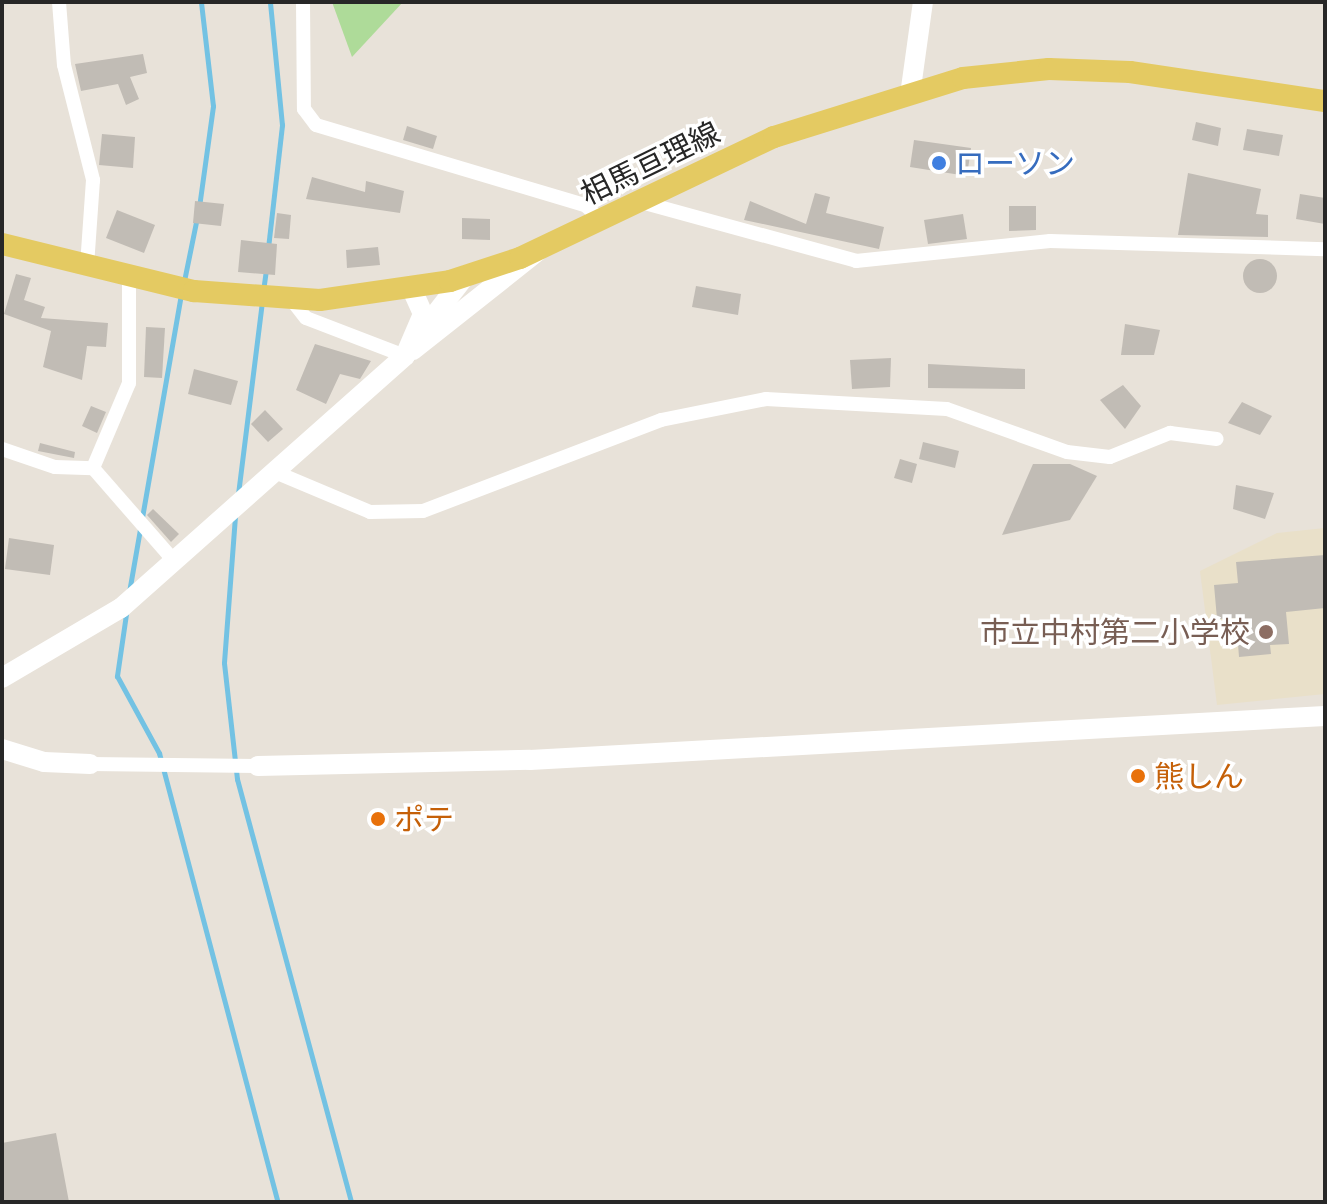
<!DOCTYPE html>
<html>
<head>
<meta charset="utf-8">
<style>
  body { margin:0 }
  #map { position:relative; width:1327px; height:1204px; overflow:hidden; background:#e8e2d9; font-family:"PT Sans Narrow","Noto Sans JP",sans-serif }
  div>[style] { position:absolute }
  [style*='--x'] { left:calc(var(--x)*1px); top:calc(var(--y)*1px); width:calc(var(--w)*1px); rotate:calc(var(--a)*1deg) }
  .education>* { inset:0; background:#e9e0c9 }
  .green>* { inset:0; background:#aedb99 }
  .stream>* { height:5px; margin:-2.5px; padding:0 2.5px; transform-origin:2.5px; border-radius:2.5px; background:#73c2e3 }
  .building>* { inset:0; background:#c1bcb5 }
  .round { border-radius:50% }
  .street>* { height:14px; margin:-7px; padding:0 7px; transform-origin:7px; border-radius:7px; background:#fff }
  .secondary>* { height:20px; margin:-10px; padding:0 10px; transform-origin:10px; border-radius:10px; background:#fff }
  .primary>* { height:22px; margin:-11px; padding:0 11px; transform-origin:11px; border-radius:11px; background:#e4ca62 }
  .dots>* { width:22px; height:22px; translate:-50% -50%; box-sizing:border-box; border:4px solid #fff; border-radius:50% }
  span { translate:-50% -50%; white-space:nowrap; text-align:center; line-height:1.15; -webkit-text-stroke:7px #fff; paint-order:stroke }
  .street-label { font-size:30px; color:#272727 }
  .shop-label { font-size:30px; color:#366cbe }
  .left { translate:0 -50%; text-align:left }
  .education-label { font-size:30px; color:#785e54 }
  .right { translate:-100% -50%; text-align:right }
  .food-label { font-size:30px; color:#c56008 }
  .frame { position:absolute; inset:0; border:4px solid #272727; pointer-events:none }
</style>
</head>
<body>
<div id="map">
  <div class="education">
    <i style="clip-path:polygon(1325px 528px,1325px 694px,1217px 705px,1200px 571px,1277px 533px)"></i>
  </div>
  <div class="green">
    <i style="clip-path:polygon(332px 2px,403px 2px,352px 57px)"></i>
  </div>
  <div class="stream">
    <i style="--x:199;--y:207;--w:102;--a:-82.1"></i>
    <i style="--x:213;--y:106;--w:105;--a:-96.6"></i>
    <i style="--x:268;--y:248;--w:124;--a:-83.5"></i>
    <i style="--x:282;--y:125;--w:124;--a:-95.6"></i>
    <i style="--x:184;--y:281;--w:65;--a:-78.5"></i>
    <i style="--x:263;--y:291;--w:22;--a:-82"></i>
    <i style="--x:238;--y:494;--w:194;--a:-82.9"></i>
    <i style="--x:235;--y:516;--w:147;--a:94.3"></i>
    <i style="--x:224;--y:663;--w:117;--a:83.6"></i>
    <i style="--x:237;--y:779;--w:438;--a:74.9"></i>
    <i style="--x:129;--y:592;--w:302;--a:-80.1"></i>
    <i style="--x:126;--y:614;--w:63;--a:98.3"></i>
    <i style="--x:117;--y:676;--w:88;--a:61.4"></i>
    <i style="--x:159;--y:753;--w:465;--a:75.2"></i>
  </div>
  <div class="building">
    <i style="clip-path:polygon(143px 54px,147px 73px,130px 77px,139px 99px,126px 105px,118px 84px,81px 91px,75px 64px)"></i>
    <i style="clip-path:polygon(1196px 122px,1221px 128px,1218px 146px,1192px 140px)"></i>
    <i style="clip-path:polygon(407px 126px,437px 136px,433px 149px,403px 140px)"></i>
    <i style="clip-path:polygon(1247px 129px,1283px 135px,1279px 156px,1243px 150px)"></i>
    <i style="clip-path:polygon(102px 134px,135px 137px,133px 168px,99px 165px)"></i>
    <i style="clip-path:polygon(914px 140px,971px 148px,967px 176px,910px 167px)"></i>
    <i style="clip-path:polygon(1188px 173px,1261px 189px,1256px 214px,1268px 215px,1268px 237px,1178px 235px)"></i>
    <i style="clip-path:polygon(312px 177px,365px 192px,366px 181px,404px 191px,400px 213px,306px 199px)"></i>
    <i style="clip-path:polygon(815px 193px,830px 197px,826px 213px,884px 227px,879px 249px,744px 220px,750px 201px,806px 224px)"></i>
    <i style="clip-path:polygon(1300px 194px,1325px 198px,1325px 224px,1296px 219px)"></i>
    <i style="clip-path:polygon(195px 201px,224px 204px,221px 226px,193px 223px)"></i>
    <i style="clip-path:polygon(1009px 206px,1036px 206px,1036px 230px,1009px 231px)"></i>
    <i style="clip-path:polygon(117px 210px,155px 225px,144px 253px,106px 238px)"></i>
    <i style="clip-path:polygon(277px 213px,291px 215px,289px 239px,274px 238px)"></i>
    <i style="clip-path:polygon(963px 214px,967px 239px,928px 244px,924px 220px)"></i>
    <i style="clip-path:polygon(462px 218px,490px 219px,490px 240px,462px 239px)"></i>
    <i style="clip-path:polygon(241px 240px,277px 244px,275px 275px,238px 272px)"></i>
    <i style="clip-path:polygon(378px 247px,380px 265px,347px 268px,346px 250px)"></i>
    <i class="round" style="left:1243px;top:259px;width:34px;height:34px"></i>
    <i style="clip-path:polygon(16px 274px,31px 278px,24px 300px,45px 307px,41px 318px,108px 323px,106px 347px,87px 346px,82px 380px,43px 367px,51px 331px,4px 314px)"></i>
    <i style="clip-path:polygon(696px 286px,741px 294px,738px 315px,692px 307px)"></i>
    <i style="clip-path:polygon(1125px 324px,1160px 330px,1154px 355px,1121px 355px)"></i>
    <i style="clip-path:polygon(146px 327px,165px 328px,162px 378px,144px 377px)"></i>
    <i style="clip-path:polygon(315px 344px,371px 361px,360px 379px,340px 374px,326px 404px,296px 390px)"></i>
    <i style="clip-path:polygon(891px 358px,890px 387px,852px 389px,850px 360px)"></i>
    <i style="clip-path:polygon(928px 364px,1025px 369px,1025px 389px,928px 388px)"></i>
    <i style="clip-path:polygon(194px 369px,238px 381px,231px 405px,188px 394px)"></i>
    <i style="clip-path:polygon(1123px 385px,1141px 406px,1125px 429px,1100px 400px)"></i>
    <i style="clip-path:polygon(1242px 402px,1272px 416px,1260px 435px,1228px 423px)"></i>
    <i style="clip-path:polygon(91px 406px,106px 412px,97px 433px,82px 426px)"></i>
    <i style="clip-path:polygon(265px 410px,283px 429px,268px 442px,251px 424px)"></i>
    <i style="clip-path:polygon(923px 442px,959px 451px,955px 468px,919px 459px)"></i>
    <i style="clip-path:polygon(40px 443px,75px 452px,74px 458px,38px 451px)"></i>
    <i style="clip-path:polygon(900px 459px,917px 464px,912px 483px,894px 478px)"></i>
    <i style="clip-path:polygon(1033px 464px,1070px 464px,1097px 476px,1070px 520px,1002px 535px)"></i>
    <i style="clip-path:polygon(1236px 485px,1274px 493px,1265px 519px,1233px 509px)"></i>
    <i style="clip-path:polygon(153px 509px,179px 534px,171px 542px,147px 515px)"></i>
    <i style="clip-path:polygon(9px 538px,54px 545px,50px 575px,5px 569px)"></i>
    <i style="clip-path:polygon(1325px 555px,1325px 608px,1286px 612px,1289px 644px,1270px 645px,1271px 654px,1239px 657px,1236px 618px,1217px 619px,1214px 585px,1238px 583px,1236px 562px)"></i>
    <i style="clip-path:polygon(56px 1133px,69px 1202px,2px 1202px,2px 1143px)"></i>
  </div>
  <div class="street">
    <i style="--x:59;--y:2;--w:63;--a:85.5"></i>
    <i style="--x:64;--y:65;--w:119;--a:75.8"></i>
    <i style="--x:93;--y:180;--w:85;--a:94"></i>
    <i style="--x:303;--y:2;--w:107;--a:89.5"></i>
    <i style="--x:304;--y:109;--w:20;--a:53"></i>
    <i style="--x:316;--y:125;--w:281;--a:16.6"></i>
    <i style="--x:585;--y:205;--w:22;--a:43"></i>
    <i style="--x:641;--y:202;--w:223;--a:15.3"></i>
    <i style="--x:856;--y:261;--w:195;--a:-5.9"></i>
    <i style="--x:1050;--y:241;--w:275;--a:1.7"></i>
    <i style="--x:291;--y:299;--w:24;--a:52"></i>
    <i style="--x:306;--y:318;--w:106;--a:21"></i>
    <i style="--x:2;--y:449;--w:56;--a:18.8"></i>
    <i style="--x:55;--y:467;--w:38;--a:2"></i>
    <i style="--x:93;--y:468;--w:125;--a:48.9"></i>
    <i style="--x:93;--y:468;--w:92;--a:-67"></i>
    <i style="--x:129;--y:383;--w:108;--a:-90"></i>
    <i style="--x:275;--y:472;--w:103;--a:22.8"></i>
    <i style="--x:370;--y:512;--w:53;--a:-1.1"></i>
    <i style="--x:423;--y:511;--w:255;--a:-20.9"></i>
    <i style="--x:661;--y:420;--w:107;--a:-11.3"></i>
    <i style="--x:766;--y:399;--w:181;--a:3.2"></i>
    <i style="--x:947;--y:409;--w:127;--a:19.7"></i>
    <i style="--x:1067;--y:452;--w:43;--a:6.6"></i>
    <i style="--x:1110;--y:457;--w:65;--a:-21.8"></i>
    <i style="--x:1170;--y:433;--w:47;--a:7.3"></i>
    <i style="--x:90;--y:764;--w:168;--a:0.7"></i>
  </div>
  <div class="secondary">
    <i style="--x:911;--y:88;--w:87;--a:-82.1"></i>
    <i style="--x:420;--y:334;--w:75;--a:-52.1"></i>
    <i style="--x:413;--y:350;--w:159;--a:-38.4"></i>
    <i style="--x:2;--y:678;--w:138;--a:-30.5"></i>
    <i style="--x:121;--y:608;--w:380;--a:-41.6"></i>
    <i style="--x:405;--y:356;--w:46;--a:-66.8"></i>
    <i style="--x:423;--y:314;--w:30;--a:-114"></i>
    <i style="--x:2;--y:749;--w:44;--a:17.2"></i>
    <i style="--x:44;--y:762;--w:46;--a:2.5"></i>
    <i style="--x:258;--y:766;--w:272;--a:-1.3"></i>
    <i style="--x:530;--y:760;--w:796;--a:-3.17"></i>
  </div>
  <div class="primary">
    <i style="--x:2;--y:244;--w:198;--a:13.8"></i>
    <i style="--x:194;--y:291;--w:126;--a:4.1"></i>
    <i style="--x:320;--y:300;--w:131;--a:-8.3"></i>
    <i style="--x:450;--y:281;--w:74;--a:-18.2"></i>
    <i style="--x:520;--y:258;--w:281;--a:-25.5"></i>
    <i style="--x:774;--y:137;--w:198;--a:-17.3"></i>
    <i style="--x:963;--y:78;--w:86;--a:-6"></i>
    <i style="--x:1049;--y:69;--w:81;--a:2.1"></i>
    <i style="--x:1130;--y:72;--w:197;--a:8.5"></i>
  </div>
  <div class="dots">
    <i style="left:939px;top:163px;background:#3f7fe0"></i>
    <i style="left:1266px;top:632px;background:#8d6e63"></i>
    <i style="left:1138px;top:776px;background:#e8710a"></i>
    <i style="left:378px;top:819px;background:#e8710a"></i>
  </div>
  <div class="street-label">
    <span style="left:650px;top:163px;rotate:-26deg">相馬亘理線</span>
  </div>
  <div class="shop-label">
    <span class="left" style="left:955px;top:163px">ローソン</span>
  </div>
  <div class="education-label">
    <span class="right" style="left:1250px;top:632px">市立中村第二小学校</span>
  </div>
  <div class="food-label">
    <span class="left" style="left:1154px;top:776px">熊しん</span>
    <span class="left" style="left:394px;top:819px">ポテ</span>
  </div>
  <div class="frame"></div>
</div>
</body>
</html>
